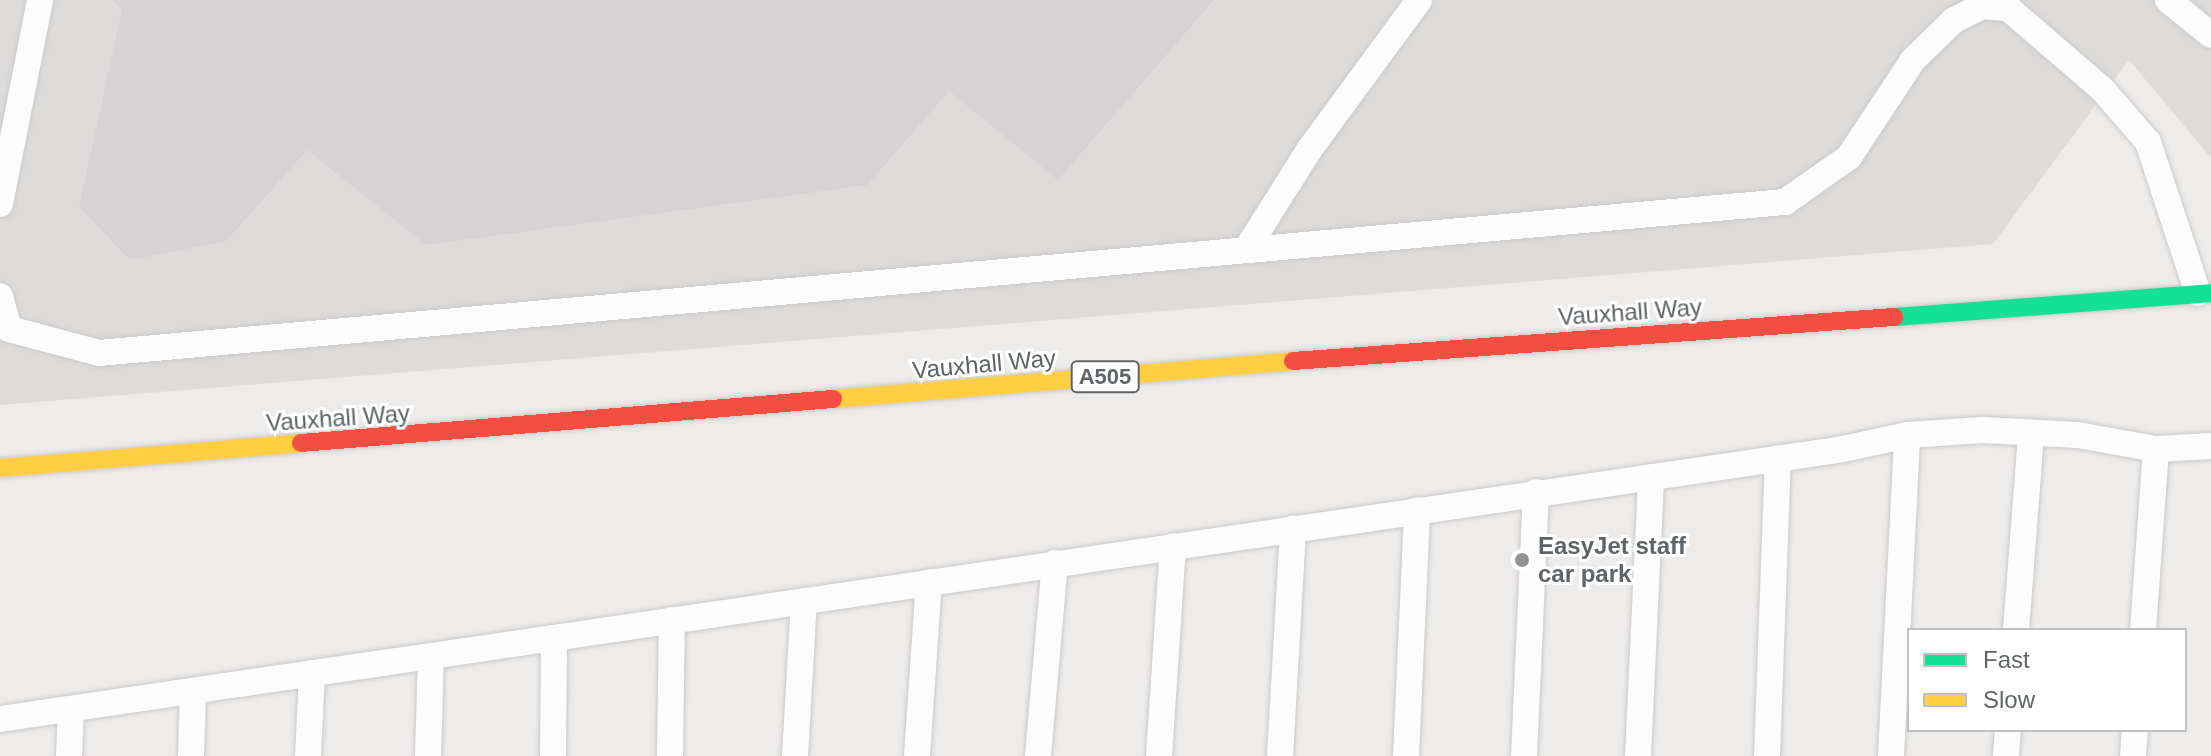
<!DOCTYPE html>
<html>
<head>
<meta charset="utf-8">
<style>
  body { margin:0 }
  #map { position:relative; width:2211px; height:756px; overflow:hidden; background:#eeecea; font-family:Helvetica,sans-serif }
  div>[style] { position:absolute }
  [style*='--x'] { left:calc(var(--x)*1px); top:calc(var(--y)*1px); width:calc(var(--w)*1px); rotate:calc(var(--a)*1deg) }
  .industrial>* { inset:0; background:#dedcda }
  .building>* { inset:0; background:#d5d3d3 }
  .roads { filter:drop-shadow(0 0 2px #cbcaca) drop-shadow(0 0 2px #cbcaca) }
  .lane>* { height:26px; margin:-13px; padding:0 13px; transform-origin:13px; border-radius:13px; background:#fcfcfc }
  .fast>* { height:18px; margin:-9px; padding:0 9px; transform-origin:9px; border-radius:9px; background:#16e098 }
  .slow>* { height:18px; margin:-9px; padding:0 9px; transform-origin:9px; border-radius:9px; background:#ffcf43 }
  .jam>* { height:18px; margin:-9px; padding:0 9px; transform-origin:9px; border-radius:9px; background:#f24e42 }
  .dots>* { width:22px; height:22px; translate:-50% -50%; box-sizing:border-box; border:4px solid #fff; border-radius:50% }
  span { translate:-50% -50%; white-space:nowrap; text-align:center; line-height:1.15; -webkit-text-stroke:6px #fff; paint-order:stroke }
  .shield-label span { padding:2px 6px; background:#fff; border:2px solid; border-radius:6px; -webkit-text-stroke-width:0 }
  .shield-label { font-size:22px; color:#5f6467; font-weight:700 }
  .street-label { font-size:24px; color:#5f6467 }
  .poi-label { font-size:24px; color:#5f6467; font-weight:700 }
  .left { translate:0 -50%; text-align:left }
  .legend { position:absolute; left:1907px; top:628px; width:280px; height:104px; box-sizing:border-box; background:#fff; border:2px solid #bfc1c2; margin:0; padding:10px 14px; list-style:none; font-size:24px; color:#5f6467 }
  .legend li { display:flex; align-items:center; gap:16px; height:40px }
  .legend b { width:40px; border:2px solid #bfc1c2 }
</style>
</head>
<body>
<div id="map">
  <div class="industrial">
    <i style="clip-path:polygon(0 0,2211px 0,2211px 158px,2129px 60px,1993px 244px,0 405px)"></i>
  </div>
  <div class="building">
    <i style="clip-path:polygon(113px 0,1214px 0,1058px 180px,949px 91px,867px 185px,426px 245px,307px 150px,226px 241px,130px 260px,79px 207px,122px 10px)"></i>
  </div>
  <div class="roads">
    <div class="lane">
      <i style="--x:2168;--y:0;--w:55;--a:39.1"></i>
      <i style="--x:0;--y:204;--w:208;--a:-78.9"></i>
      <i style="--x:1248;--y:247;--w:115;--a:-57.8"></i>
      <i style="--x:1309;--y:150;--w:186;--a:-53.7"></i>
      <i style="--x:0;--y:296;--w:34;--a:75"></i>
      <i style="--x:9;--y:329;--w:93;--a:14.9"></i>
      <i style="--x:99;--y:353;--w:1693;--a:-5.12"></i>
      <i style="--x:1785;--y:202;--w:78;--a:-35.1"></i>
      <i style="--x:1849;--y:157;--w:116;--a:-56.6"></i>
      <i style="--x:1913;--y:60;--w:57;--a:-44.3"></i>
      <i style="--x:1954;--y:20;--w:32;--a:-26"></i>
      <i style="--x:1983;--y:6;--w:25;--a:5"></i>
      <i style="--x:2008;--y:8;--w:125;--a:40.8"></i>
      <i style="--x:2103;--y:90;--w:69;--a:49.1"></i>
      <i style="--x:2148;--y:142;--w:159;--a:71.7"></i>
      <i style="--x:2016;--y:630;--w:198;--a:-85.6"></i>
      <i style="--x:2143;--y:630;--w:181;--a:-85.9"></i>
      <i style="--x:0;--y:719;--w:1863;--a:-8.33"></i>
      <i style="--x:1843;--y:449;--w:66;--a:-12.3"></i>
      <i style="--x:1907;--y:435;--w:76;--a:-3.8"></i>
      <i style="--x:1983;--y:430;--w:95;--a:3"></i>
      <i style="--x:2078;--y:435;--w:79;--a:10.2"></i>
      <i style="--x:2156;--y:449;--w:55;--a:-3.1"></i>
      <i style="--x:69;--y:756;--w:47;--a:-87.6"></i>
      <i style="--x:191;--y:756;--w:65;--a:-88.2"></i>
      <i style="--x:308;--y:756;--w:83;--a:-87.2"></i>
      <i style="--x:428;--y:756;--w:100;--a:-88.3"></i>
      <i style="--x:553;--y:756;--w:118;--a:-89.5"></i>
      <i style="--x:670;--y:756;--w:136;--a:-89.2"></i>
      <i style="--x:795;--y:756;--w:155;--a:-86.7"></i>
      <i style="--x:917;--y:756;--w:174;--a:-86.1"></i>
      <i style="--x:1038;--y:756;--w:194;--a:-85"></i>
      <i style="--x:1159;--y:756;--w:210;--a:-86.2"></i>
      <i style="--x:1280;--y:756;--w:228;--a:-86.7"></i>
      <i style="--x:1406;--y:756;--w:246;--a:-87.4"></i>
      <i style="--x:1524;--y:756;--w:264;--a:-87.4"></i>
      <i style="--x:1638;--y:756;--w:279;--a:-87.3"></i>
      <i style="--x:1767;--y:756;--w:298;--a:-87.9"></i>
      <i style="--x:1891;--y:756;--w:321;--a:-87.1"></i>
      <i style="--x:2006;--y:756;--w:26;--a:-86"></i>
      <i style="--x:2133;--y:756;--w:26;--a:-86"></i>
    </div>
    <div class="fast">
      <i style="--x:1894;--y:317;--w:318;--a:-4.3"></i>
    </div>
    <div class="slow">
      <i style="--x:833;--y:399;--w:462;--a:-4.7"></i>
      <i style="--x:0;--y:468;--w:302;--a:-4.7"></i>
    </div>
    <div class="jam">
      <i style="--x:1293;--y:361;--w:603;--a:-4.19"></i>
      <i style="--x:301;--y:443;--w:534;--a:-4.73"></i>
    </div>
  </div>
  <div class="dots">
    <i style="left:1522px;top:560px;background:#919495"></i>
  </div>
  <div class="shield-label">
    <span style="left:1105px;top:377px">A505</span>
  </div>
  <div class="street-label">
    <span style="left:1630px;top:312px;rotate:-4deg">Vauxhall Way</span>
    <span style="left:984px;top:364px;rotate:-5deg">Vauxhall Way</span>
    <span style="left:338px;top:418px;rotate:-4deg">Vauxhall Way</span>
  </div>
  <div class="poi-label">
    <span class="left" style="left:1538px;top:560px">EasyJet staff<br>car park</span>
  </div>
  <ul class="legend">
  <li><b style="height:10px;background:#16e098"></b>Fast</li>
  <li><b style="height:10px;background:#ffcf43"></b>Slow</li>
  </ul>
</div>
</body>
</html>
